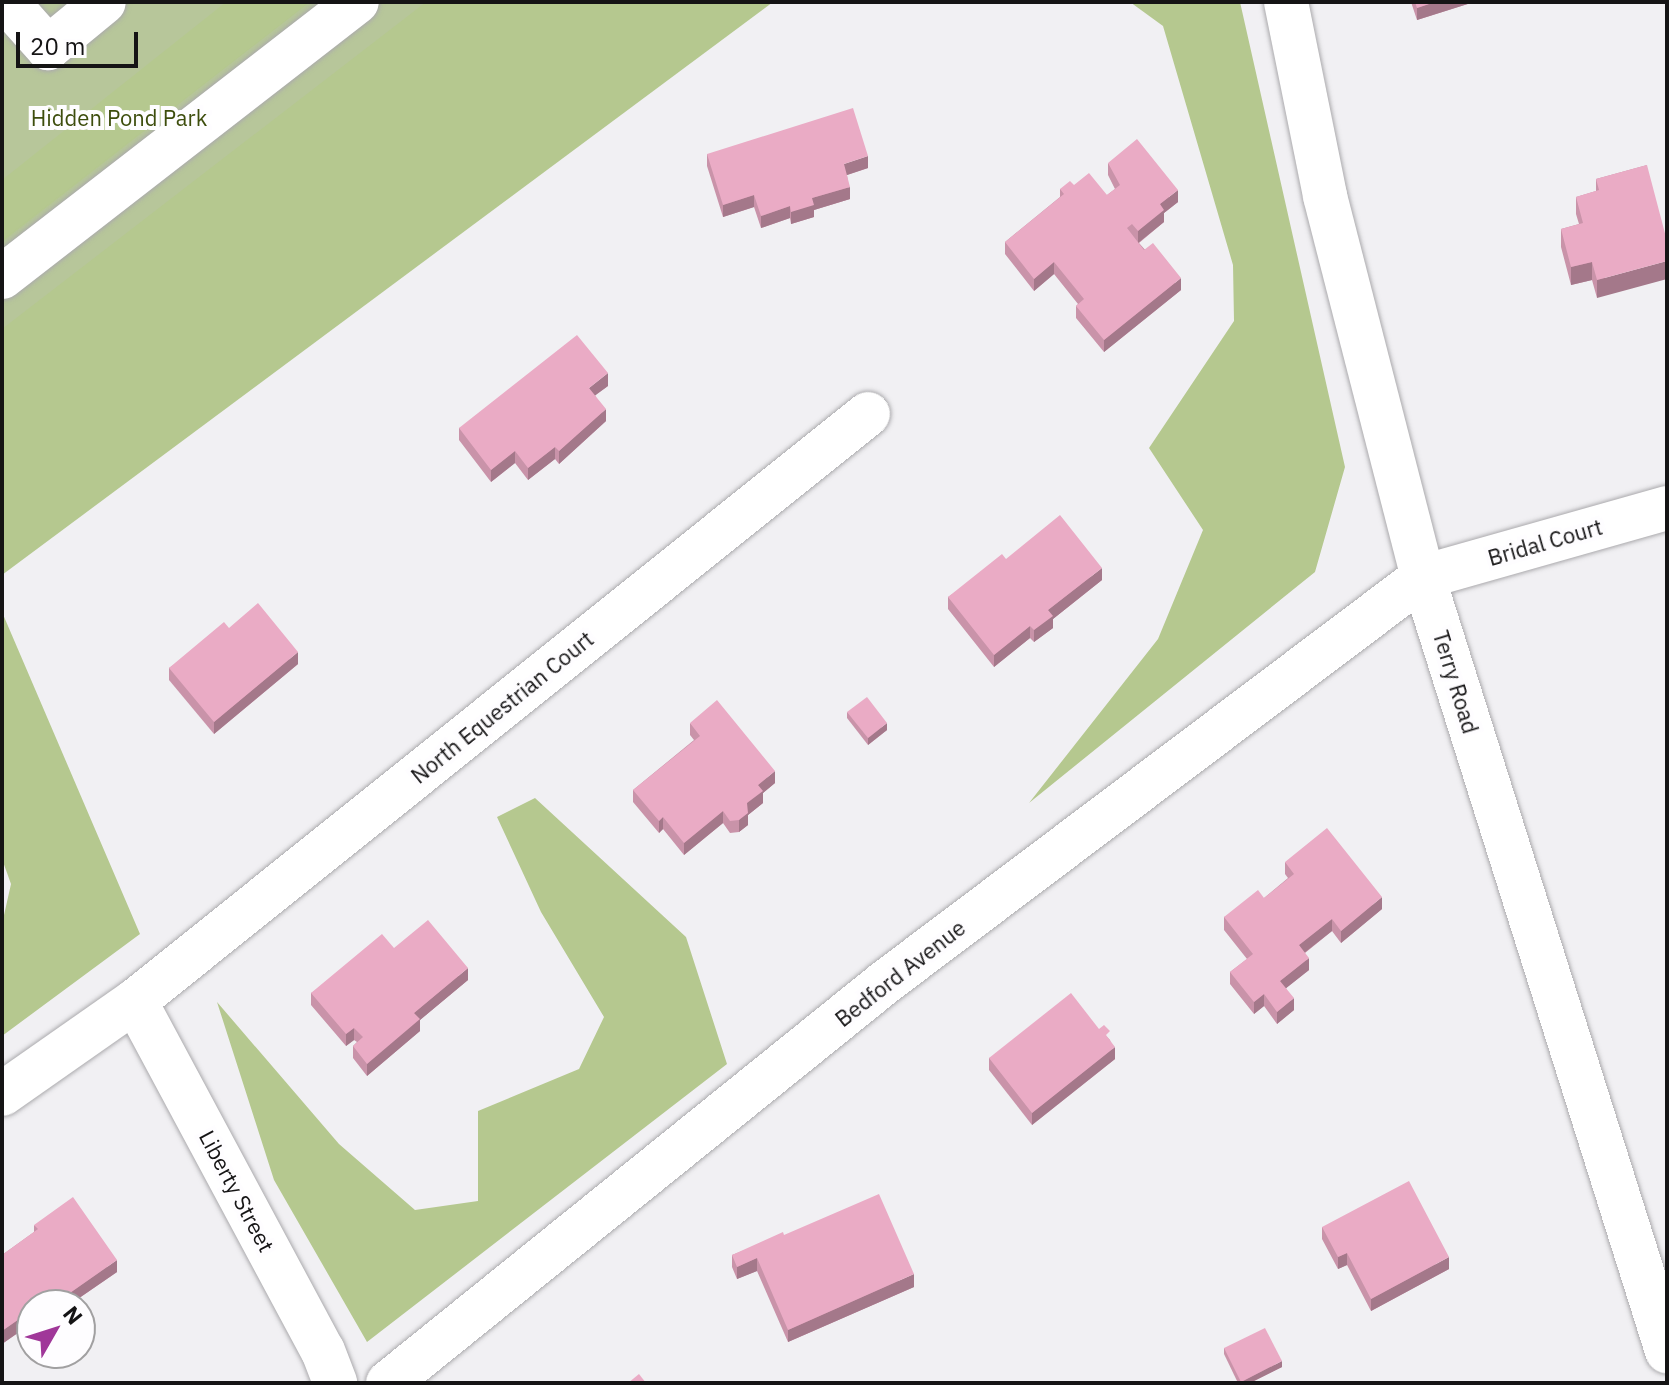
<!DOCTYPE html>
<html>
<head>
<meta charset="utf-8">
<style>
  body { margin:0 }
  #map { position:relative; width:1669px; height:1385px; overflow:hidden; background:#f1f0f3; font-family:"IBM Plex Sans",sans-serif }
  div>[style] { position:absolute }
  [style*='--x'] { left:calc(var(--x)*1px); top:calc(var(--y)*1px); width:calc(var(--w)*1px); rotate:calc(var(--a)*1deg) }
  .green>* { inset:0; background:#b7c69a }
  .forest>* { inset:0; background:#b5c88f }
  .roads { filter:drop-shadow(0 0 2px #abaaad) drop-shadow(0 0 2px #abaaad) }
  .minor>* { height:44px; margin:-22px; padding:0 22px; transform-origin:22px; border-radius:22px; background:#fff }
  .wall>* { inset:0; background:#c993a9 }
  .shaded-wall>* { inset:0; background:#a4788a }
  .building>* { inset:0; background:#eaabc5 }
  span { translate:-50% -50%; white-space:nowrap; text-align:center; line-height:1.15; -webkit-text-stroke:8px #fefdff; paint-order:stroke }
  .park-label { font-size:22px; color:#3d4d0d }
  .street-label { font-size:22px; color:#151415 }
  .frame { position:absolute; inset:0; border:4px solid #151415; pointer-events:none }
  .north { position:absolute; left:16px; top:1289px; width:80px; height:80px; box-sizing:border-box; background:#fefdff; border:2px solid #a1a0a1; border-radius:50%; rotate:51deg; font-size:22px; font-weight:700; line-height:32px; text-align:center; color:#151415 }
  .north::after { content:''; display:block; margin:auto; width:28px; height:36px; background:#a03799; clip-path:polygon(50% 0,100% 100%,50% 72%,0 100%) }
  .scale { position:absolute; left:16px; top:32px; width:122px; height:36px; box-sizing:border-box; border:4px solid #151415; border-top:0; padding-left:10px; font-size:24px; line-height:28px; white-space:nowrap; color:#151415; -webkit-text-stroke:6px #fefdff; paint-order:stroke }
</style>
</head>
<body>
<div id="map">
  <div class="green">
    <i style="clip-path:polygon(2px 2px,464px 2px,2px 354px)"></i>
  </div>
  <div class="forest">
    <i style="clip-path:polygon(226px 2px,310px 2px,2px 242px,2px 180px)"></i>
    <i style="clip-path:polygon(426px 2px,773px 2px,2px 575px,2px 329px)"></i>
    <i style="clip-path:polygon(1130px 2px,1240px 2px,1345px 467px,1315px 572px,1029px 803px,1158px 639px,1203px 530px,1149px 448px,1234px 321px,1233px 265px,1163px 26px)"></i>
    <i style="clip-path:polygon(2px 612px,140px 934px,2px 1036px,2px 924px,11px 884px,2px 859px)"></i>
    <i style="clip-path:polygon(535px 798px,686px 937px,727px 1064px,367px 1342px,274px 1180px,217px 1002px,339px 1144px,415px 1210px,478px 1201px,478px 1111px,579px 1069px,604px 1017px,541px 912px,497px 817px)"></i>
  </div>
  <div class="roads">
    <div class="minor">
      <i style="--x:7;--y:2;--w:62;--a:48.3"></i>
      <i style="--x:48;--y:48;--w:72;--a:-39.4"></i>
      <i style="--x:1286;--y:2;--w:198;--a:78.6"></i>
      <i style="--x:1325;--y:196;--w:393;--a:75.6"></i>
      <i style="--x:1423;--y:577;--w:812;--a:72.5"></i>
      <i style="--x:2;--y:277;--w:449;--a:-37.8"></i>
      <i style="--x:135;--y:1001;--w:397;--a:61.8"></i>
      <i style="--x:323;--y:1351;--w:34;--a:69"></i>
      <i style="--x:2;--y:1094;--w:162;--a:-35"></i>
      <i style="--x:135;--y:1001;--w:939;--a:-38.69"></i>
      <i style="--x:388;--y:1383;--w:637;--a:-38.88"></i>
      <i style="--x:884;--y:983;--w:675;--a:-36.99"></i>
      <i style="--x:1423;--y:577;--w:254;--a:-15.8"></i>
    </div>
  </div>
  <div class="wall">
    <i style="clip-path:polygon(1411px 2px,1474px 2px,1417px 20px)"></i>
    <i style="clip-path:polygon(707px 154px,868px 168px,847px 175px,850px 199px,814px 210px,814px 217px,791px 224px,790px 218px,761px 228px,754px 207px,723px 217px,707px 166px)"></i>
    <i style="clip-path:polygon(1108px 163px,1178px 202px,1164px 213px,1164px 222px,1139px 243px,1181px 290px,1104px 352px,1076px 318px,1076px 306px,1078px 304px,1054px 274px,1034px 291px,1005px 254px,1005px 242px,1060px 197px,1060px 189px,1107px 195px,1115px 189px,1108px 175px)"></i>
    <i style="clip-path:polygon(1647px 165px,1597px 298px,1592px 280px,1571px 285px,1561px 247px,1561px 229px,1579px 224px,1576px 214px,1576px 197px,1596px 191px,1596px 179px)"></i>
    <i style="clip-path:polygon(608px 386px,595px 395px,606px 421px,559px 464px,555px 459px,528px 480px,515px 463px,491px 482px,459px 440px,459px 428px)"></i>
    <i style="clip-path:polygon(1006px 559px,1102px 580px,1053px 619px,1053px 628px,1034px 642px,1030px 638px,994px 667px,948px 609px,948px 597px)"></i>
    <i style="clip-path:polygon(229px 628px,298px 664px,214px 734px,169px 680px,169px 668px)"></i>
    <i style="clip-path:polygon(847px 712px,887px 730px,868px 745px,847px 718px)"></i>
    <i style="clip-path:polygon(690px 723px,775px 783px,763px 793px,763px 803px,748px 815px,748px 825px,739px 832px,730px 833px,723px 823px,684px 855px,663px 829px,659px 833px,633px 802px,633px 790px,694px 740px,690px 735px)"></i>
    <i style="clip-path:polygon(1285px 862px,1382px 909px,1341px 943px,1332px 931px,1305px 953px,1309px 970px,1286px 988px,1294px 1010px,1277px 1024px,1264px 1006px,1254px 1014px,1230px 984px,1230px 972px,1247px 959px,1224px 930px,1224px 917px,1264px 898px,1288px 878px,1285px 874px)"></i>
    <i style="clip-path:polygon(394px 948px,468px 980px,420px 1020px,420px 1031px,367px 1076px,353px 1058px,353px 1046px,357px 1042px,354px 1040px,346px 1046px,311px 1005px,311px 993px)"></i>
    <i style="clip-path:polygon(1099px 1029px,1110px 1040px,1115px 1059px,1032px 1125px,989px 1070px,989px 1058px)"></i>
    <i style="clip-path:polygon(34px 1225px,117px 1272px,69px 1305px,32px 1305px,32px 1323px,2px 1344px,2px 1255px,34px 1232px)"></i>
    <i style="clip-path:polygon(1322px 1227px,1449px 1269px,1371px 1311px,1347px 1265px,1338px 1269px,1322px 1239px)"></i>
    <i style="clip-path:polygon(784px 1235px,914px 1287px,788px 1342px,757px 1271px,737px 1279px,732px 1267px,732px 1255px)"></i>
    <i style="clip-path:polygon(1224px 1348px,1282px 1367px,1250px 1383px,1238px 1383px,1224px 1354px)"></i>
  </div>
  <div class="shaded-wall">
    <i style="clip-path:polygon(1435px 2px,1474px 2px,1417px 20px,1417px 8px)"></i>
    <i style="clip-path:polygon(868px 156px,868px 168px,844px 176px,844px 164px)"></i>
    <i style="clip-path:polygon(850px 187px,850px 199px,814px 210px,814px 217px,791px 224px,791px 212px,812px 198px)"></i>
    <i style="clip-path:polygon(1178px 190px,1178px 202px,1164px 213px,1164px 222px,1138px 243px,1138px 231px,1160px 204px)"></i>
    <i style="clip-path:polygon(754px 195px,754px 207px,723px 217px,723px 205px)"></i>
    <i style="clip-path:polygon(790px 206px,790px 218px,761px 228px,761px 216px)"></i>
    <i style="clip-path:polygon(1667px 261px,1667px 279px,1597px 298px,1597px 280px)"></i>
    <i style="clip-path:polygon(1054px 262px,1054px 274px,1034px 291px,1034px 279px)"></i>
    <i style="clip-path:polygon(1592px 262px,1592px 280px,1571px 285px,1571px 267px)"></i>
    <i style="clip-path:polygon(1181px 278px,1181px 290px,1104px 352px,1104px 340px)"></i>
    <i style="clip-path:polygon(608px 373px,608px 386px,589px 400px,589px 388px)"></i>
    <i style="clip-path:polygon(606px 409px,606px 421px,559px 464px,559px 451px)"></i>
    <i style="clip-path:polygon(555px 447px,555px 459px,528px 480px,528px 468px)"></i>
    <i style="clip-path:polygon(515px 451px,515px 463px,491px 482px,491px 470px)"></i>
    <i style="clip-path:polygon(1102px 568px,1102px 580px,1053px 619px,1053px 628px,1034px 642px,1034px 630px,1048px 610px)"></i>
    <i style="clip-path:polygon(1030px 626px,1030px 638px,994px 667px,994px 655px)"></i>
    <i style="clip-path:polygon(298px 652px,298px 664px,214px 734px,214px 722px)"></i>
    <i style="clip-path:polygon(887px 723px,887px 730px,868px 745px,868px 738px)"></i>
    <i style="clip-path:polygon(775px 771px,775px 783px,763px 793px,763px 803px,748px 815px,748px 825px,739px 832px,739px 820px,747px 803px,758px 785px)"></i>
    <i style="clip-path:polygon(723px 811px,723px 823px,684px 855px,684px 843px)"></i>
    <i style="clip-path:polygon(663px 817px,663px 829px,659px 833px,659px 821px)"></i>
    <i style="clip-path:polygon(1382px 897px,1382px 909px,1341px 943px,1341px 931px)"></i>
    <i style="clip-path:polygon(1332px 919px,1332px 931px,1299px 957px,1299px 945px)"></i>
    <i style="clip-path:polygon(1309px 958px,1309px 970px,1280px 993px,1280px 981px)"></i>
    <i style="clip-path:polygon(468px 968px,468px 980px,420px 1020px,420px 1031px,367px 1076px,367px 1064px,414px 1013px)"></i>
    <i style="clip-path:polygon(1264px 994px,1264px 1006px,1254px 1014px,1254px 1002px)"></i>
    <i style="clip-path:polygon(1294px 998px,1294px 1010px,1277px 1024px,1277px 1012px)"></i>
    <i style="clip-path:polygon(354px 1028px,354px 1040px,346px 1046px,346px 1034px)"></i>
    <i style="clip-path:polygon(1115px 1047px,1115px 1059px,1032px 1125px,1032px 1113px)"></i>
    <i style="clip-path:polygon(1347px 1253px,1347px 1265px,1338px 1269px,1338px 1257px)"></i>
    <i style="clip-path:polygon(1449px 1257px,1449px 1269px,1371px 1311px,1371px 1299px)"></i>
    <i style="clip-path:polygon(757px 1258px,757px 1271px,737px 1279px,737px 1267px)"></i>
    <i style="clip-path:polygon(117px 1260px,117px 1272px,69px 1305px,57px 1305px,57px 1302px)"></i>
    <i style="clip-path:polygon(914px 1274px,914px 1287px,788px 1342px,788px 1330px)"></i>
    <i style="clip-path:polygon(53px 1296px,53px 1305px,40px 1305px)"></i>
    <i style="clip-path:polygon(32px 1310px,32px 1323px,2px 1344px,2px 1331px)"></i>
    <i style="clip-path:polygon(1282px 1361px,1282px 1367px,1250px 1383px,1241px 1383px,1241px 1382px)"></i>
  </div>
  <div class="building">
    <i style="clip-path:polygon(1415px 2px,1435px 2px,1417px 8px)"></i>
    <i style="clip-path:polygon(853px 108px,868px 156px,844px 164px,850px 187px,812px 198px,814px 205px,791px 212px,790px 206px,761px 216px,754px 195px,723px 205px,707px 154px)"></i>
    <i style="clip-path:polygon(1137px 139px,1178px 190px,1160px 204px,1164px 210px,1138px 231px,1132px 224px,1127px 228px,1144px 250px,1153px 243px,1181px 278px,1104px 340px,1076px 306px,1084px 299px,1054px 262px,1034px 279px,1005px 242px,1064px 194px,1060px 189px,1070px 181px,1074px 185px,1089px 173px,1107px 195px,1120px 185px,1108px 163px)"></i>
    <i style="clip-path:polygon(1647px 165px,1667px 241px,1667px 261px,1597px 280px,1592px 262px,1571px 267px,1561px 229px,1583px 223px,1576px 197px,1599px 190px,1596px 179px)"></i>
    <i style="clip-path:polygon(577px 335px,608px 373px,589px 388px,606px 409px,559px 451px,555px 447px,528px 468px,515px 451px,491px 470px,459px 428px)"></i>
    <i style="clip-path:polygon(1060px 515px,1102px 568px,1048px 610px,1053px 616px,1034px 630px,1030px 626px,994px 655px,948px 597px,1002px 554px,1006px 559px)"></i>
    <i style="clip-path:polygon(258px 603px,298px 652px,214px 722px,169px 668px,224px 622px,229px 628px)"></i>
    <i style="clip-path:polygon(867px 697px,887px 723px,868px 738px,847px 712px)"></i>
    <i style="clip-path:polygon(717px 700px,775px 771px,758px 785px,763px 791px,747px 803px,748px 813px,739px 820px,730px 821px,723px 811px,684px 843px,663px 817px,659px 821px,633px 790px,700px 736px,690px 723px)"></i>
    <i style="clip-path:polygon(1327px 828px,1382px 897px,1341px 931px,1332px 919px,1299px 945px,1309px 958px,1280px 981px,1294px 998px,1277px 1012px,1264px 994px,1254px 1002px,1230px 972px,1253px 954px,1224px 917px,1258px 890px,1264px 898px,1294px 874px,1285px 862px)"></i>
    <i style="clip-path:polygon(428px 920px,468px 968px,414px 1013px,420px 1019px,367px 1064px,353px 1046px,363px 1037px,354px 1028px,346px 1034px,311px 993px,382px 934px,394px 948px)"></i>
    <i style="clip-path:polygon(1071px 993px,1099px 1029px,1104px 1025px,1110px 1031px,1106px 1035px,1115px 1047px,1032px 1113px,989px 1058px)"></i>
    <i style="clip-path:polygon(1409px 1181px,1449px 1257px,1371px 1299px,1347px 1253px,1338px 1257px,1322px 1227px)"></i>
    <i style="clip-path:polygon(879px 1194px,914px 1274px,788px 1330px,757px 1258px,737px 1267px,732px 1255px,783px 1232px,784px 1235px)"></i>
    <i style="clip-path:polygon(73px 1197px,117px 1260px,57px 1302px,53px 1296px,40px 1305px,32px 1305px,32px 1310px,2px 1331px,2px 1255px,38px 1229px,34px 1225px)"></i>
    <i style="clip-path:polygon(1265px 1328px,1282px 1361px,1241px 1382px,1224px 1348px)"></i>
    <i style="clip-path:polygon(639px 1374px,646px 1383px,628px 1383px)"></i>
  </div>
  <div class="park-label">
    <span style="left:119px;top:118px">Hidden Pond Park</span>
  </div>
  <div class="street-label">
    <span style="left:1545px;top:542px;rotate:-16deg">Bridal Court</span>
    <span style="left:1456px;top:682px;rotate:73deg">Terry Road</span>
    <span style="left:502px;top:707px;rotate:-39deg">North Equestrian Court</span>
    <span style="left:900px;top:973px;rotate:-38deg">Bedford Avenue</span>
    <span style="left:237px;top:1191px;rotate:62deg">Liberty Street</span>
  </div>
  <div class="frame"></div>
  <div class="north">N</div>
  <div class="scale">20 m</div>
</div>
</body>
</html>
